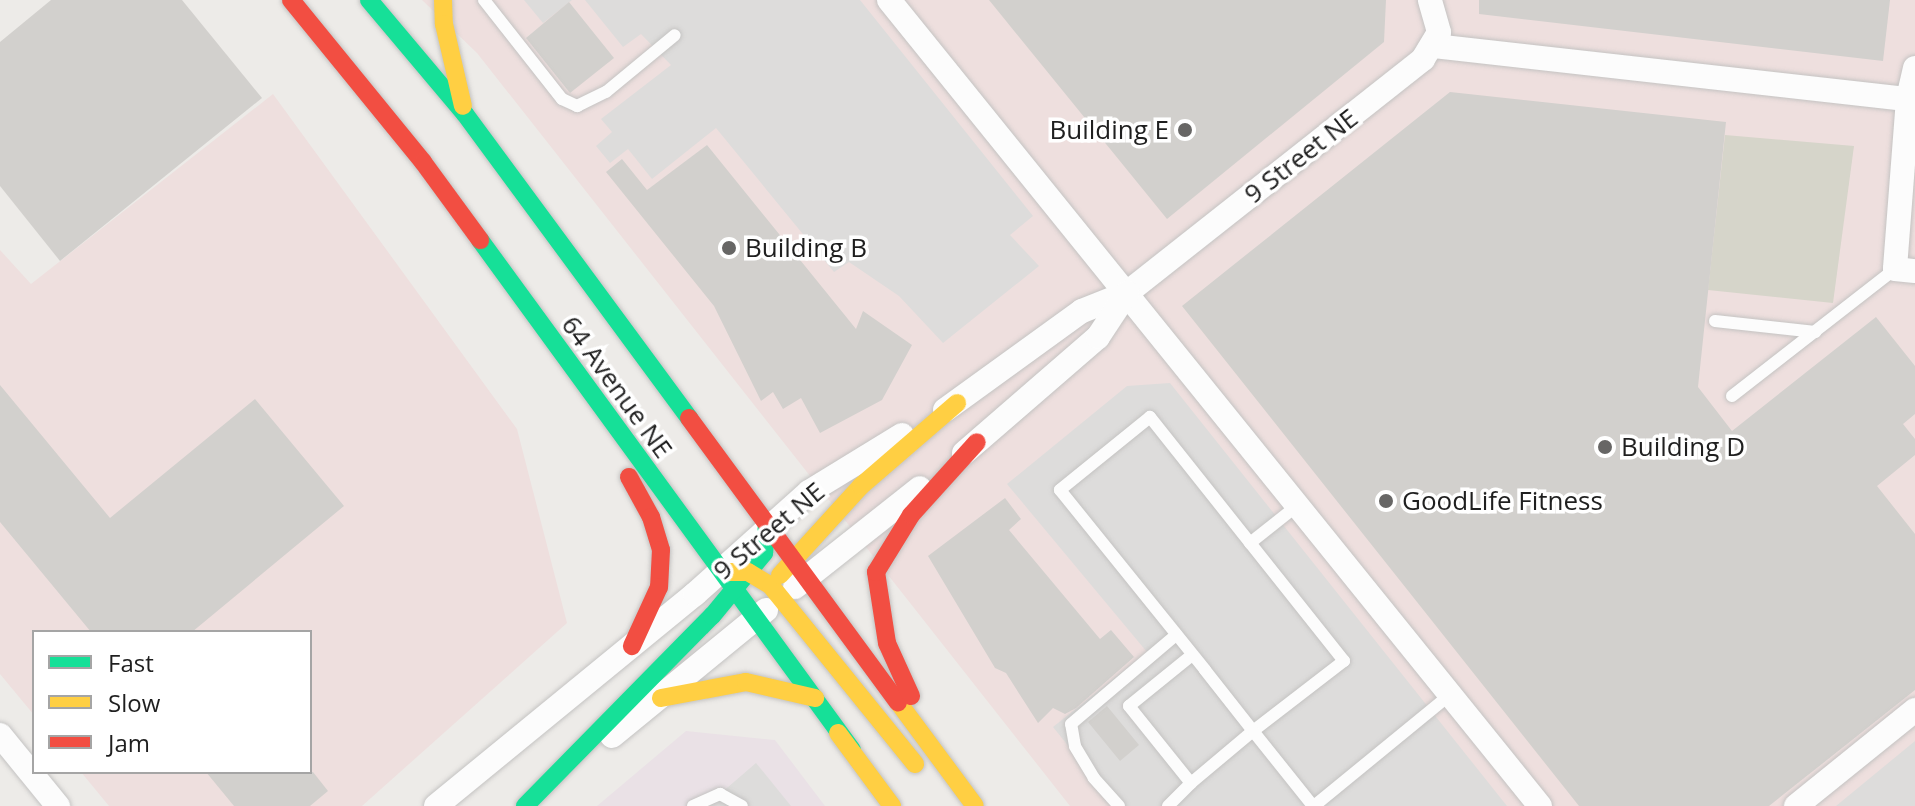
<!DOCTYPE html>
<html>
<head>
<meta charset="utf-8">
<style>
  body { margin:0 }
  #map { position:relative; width:1915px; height:806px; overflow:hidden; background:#edebe8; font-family:"Open Sans",sans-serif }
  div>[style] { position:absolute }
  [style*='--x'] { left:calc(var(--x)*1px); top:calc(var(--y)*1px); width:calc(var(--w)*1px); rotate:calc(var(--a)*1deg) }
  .commercial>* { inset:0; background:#eedfde }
  .industrial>* { inset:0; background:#eae1e6 }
  .construction>* { inset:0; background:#d6d5ca }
  .parking>* { inset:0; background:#dddcdb }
  .building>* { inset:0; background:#d2d0cd }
  .roads { filter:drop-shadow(0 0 2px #c4c3c2) drop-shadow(0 0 2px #c4c3c2) }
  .lane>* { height:12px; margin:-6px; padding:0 6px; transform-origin:6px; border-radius:6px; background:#fcfcfc }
  .street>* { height:24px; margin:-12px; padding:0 12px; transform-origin:12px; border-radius:12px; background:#fcfcfc }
  .fast>* { height:18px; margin:-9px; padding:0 9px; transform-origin:9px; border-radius:9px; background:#16e098 }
  .slow>* { height:18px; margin:-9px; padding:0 9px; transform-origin:9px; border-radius:9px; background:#ffcf43 }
  .jam>* { height:18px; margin:-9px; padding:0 9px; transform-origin:9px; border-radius:9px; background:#f24e42 }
  .dots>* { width:22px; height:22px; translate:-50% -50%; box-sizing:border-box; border:4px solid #fff; border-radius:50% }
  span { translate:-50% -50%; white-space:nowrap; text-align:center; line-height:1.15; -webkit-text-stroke:7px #fff; paint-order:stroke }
  .poi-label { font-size:26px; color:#1f1f1f }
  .right { translate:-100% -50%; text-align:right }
  .left { translate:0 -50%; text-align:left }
  .street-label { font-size:26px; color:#1f1f1f }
  .legend { position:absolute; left:32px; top:630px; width:280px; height:144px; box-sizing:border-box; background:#fff; border:2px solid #a5a5a5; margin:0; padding:10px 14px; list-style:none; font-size:24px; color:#1f1f1f }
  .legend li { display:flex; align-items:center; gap:16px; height:40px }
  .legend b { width:40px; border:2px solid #a5a5a5 }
</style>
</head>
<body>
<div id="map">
  <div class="commercial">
    <i style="clip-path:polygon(422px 0,1915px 0,1915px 806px,1070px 806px,477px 53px)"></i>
    <i style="clip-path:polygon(273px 94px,517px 429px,567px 623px,362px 806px,109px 806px,81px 772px,310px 772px,310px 632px,34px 632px,34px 715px,0 674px,0 250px,31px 284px)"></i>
  </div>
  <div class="industrial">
    <i style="clip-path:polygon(686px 731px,775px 740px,825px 806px,597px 806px)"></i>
  </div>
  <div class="construction">
    <i style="clip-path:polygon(1725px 135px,1854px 146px,1833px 303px,1708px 290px)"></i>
  </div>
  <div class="parking">
    <i style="clip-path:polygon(524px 0,572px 0,543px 23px)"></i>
    <i style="clip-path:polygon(585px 0,860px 0,1033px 216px,1010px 235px,1039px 266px,943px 343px,899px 296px,849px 262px,834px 272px,716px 128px,652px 179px,628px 149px,610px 163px,596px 146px,612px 132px,601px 119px,671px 65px,641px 34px,623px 47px)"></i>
    <i style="clip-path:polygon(1170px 383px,1507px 806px,1117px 806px,1053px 727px,1147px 652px,1007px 484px,1127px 386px)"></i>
    <i style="clip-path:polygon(1915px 741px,1915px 806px,1836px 806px)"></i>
    <i style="clip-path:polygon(756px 763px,791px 806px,706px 806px)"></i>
  </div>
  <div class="building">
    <i style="clip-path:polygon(51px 0,182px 0,262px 98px,60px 261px,0 186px,0 42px)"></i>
    <i style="clip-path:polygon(989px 0,1386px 0,1384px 42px,1167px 219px)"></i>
    <i style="clip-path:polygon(1479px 0,1890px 0,1883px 61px,1479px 14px)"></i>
    <i style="clip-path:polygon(569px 2px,614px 58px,570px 93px,526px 38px)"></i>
    <i style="clip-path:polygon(1450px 92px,1726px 122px,1698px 387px,1732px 431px,1876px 317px,1915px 366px,1915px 414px,1903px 424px,1915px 439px,1915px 455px,1877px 486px,1915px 534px,1915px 690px,1769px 806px,1579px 806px,1182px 306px)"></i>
    <i style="clip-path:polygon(707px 145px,856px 329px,863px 311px,912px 345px,882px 400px,820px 433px,801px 398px,783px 409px,773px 392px,761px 401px,714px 306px,606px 172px,622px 159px,647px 190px)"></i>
    <i style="clip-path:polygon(0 385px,110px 518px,255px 399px,344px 506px,192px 632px,91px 632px,0 522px)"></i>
    <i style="clip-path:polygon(1005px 498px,1021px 519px,1009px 530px,1100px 639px,1111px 630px,1134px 657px,1076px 708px,1065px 714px,1053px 708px,1038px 723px,1006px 673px,995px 668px,928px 556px)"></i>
    <i style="clip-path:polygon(1107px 706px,1139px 745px,1120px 761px,1088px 722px)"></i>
    <i style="clip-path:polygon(206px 772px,313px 772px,328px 791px,310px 806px,234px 806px)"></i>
  </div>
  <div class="roads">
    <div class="lane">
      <i style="--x:484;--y:0;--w:126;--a:51.8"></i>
      <i style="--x:562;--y:99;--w:17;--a:25"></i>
      <i style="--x:577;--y:106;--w:32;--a:-26"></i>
      <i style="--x:606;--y:92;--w:89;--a:-39.6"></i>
      <i style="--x:1715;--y:321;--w:101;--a:6.3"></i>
      <i style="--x:1732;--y:396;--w:207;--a:-37.9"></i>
      <i style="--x:1250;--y:543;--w:61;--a:-38.4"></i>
      <i style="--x:1192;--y:655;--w:81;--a:141"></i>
      <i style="--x:1129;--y:706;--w:99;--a:51.2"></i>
      <i style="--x:1191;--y:783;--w:81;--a:-40"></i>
      <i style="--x:1253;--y:731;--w:115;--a:-37.6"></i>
      <i style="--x:1344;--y:661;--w:312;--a:-128.5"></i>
      <i style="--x:1150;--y:417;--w:116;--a:141"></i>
      <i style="--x:1060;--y:490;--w:231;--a:51.1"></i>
      <i style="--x:1205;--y:670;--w:78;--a:51.8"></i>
      <i style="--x:1253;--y:731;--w:96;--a:51.3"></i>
      <i style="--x:693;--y:806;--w:30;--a:-24"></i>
      <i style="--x:720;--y:794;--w:25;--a:29"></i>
      <i style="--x:1119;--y:806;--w:38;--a:-132"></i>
      <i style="--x:1094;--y:778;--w:37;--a:-121"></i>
      <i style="--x:1075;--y:746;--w:22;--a:-100"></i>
      <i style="--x:1071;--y:724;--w:138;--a:-40.3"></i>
      <i style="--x:1168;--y:806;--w:33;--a:-45"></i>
      <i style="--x:1314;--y:806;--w:177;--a:-39.3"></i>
    </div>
    <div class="street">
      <i style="--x:889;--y:0;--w:1036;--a:51.07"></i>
      <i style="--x:1434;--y:46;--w:484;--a:6.4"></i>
      <i style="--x:1915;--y:68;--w:32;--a:103"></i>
      <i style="--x:1908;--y:99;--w:170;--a:94.4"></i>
      <i style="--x:1895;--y:269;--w:20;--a:6"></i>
      <i style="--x:945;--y:410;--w:169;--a:-35.9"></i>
      <i style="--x:1082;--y:311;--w:48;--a:-21.8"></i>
      <i style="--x:1127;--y:293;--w:377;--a:-38.3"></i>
      <i style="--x:1423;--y:59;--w:31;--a:-59"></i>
      <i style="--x:1439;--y:32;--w:33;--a:-106"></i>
      <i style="--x:964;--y:453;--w:177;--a:-40.9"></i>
      <i style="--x:1098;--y:337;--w:53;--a:-56.6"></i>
      <i style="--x:795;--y:587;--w:159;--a:-38.4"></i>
      <i style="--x:0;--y:735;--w:92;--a:50.8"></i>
      <i style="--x:612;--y:736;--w:199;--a:-39.3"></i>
      <i style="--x:436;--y:806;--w:335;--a:-39.3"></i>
      <i style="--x:695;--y:594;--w:153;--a:-41.8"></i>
      <i style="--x:809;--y:492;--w:109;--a:-31.5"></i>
      <i style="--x:1796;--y:806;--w:153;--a:-38.9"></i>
    </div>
    <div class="fast">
      <i style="--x:369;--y:0;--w:149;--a:49.9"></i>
      <i style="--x:465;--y:114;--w:378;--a:53.6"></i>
      <i style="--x:480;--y:240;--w:631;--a:53.89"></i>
      <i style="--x:525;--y:806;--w:267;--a:-45.5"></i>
      <i style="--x:712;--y:616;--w:82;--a:-50.5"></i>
      <i style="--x:764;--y:553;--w:27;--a:-84"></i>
    </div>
    <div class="slow">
      <i style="--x:443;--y:0;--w:24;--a:88"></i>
      <i style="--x:444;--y:24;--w:84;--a:77"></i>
      <i style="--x:728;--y:572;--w:20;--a:0"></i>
      <i style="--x:748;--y:572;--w:27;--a:31"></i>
      <i style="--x:771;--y:586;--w:229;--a:51"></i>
      <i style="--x:780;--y:575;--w:120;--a:-47.7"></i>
      <i style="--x:861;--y:486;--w:127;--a:-40.8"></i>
      <i style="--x:661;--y:698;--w:86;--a:-10.7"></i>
      <i style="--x:746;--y:682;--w:71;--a:13.1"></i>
      <i style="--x:898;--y:702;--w:129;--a:53.5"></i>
      <i style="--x:838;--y:733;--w:91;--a:53.5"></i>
    </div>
    <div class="jam">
      <i style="--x:291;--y:0;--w:209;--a:50.8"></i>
      <i style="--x:423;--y:162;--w:97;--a:53.8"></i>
      <i style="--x:689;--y:418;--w:353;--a:53.7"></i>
      <i style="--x:629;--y:477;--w:46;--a:61.2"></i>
      <i style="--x:651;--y:517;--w:34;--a:73"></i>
      <i style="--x:661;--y:550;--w:37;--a:93"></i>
      <i style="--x:659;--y:587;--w:65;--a:114.6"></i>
      <i style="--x:911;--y:696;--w:58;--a:-114.4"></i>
      <i style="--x:887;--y:643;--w:72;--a:-98.8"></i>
      <i style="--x:876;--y:572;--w:67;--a:-58.4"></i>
      <i style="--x:911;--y:515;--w:98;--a:-47.9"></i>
    </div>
  </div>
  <div class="dots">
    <i style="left:1185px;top:130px;background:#676665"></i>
    <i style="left:729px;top:248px;background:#676665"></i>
    <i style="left:1605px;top:447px;background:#676665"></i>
    <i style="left:1386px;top:501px;background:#676665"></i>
  </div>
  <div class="poi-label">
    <span class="right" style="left:1169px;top:130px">Building E</span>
    <span class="left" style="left:745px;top:248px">Building B</span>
    <span class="left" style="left:1621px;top:447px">Building D</span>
    <span class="left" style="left:1402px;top:501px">GoodLife Fitness</span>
  </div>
  <div class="street-label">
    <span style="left:1301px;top:156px;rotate:-38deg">9 Street NE</span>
    <span style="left:617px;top:387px;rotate:54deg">64 Avenue NE</span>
    <span style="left:769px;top:531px;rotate:-40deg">9 Street NE</span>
  </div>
  <ul class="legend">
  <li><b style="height:10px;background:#16e098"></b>Fast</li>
  <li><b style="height:10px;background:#ffcf43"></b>Slow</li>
  <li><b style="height:10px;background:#f24e42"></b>Jam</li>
  </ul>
</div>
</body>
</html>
